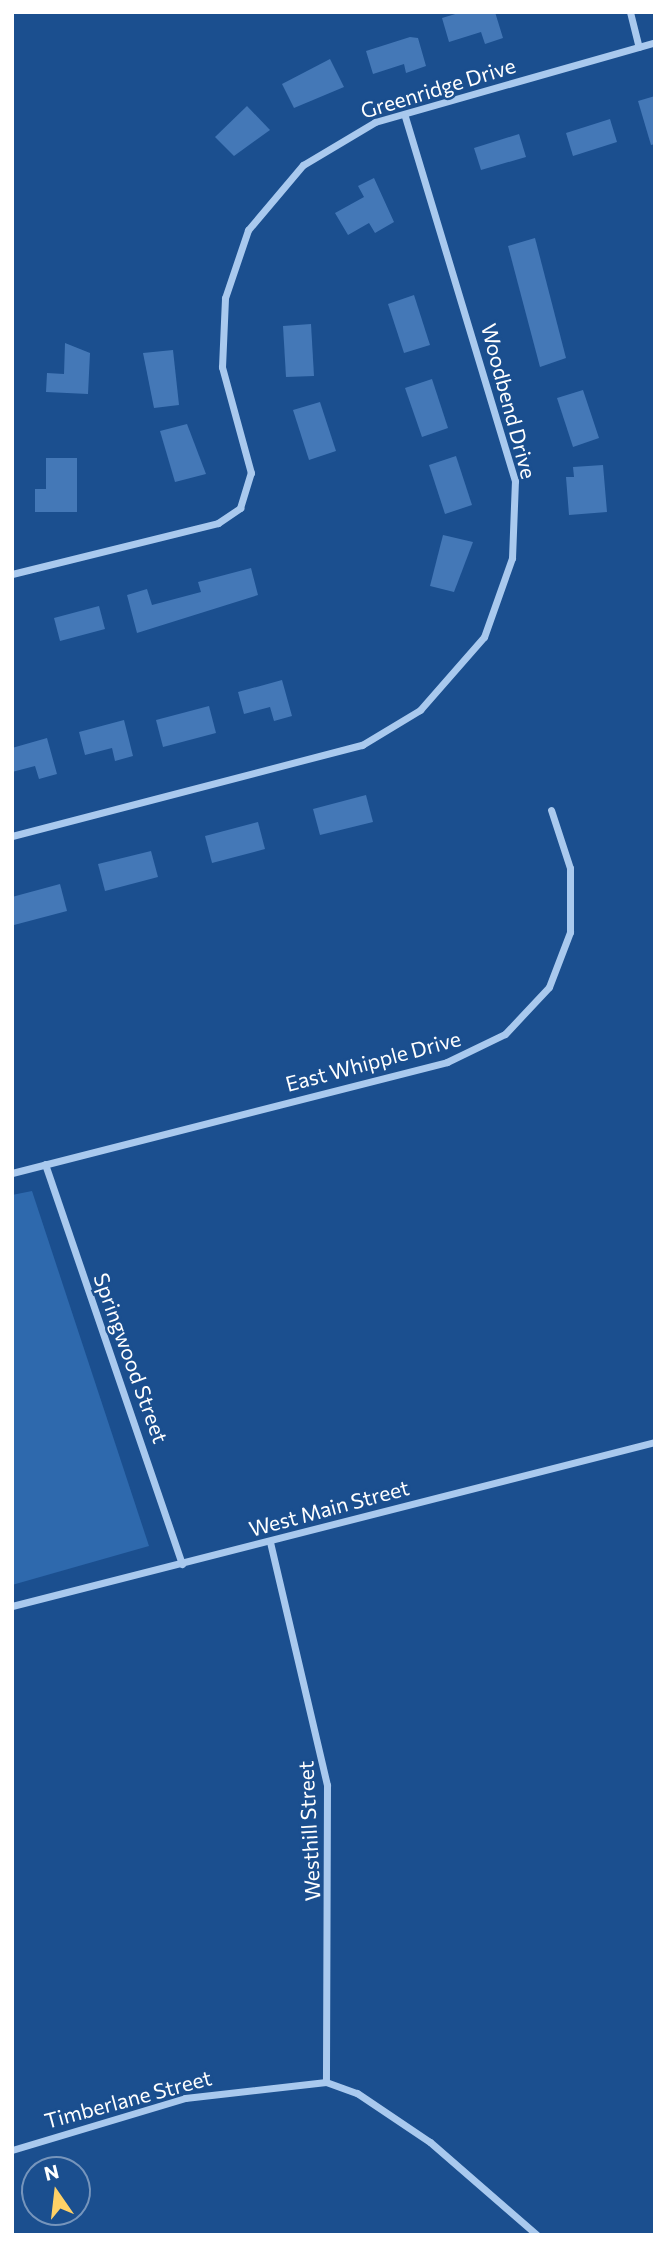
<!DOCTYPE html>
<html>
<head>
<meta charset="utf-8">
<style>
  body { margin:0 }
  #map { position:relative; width:667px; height:2247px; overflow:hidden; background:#1b4f8f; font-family:Commissioner,sans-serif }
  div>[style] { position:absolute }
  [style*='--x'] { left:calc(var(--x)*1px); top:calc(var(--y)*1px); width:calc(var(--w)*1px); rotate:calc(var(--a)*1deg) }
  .green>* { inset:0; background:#2e69ad }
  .building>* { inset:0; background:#4478b7 }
  .street>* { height:7px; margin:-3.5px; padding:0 3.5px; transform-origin:3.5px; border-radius:3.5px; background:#a9c9ee }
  span { translate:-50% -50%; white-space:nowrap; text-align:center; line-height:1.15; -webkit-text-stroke:5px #1b4f8f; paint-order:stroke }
  .street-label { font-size:21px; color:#fff }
  .frame { position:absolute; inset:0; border:14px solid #fff; pointer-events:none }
  .north { position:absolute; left:21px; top:2156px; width:70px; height:70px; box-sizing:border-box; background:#1b4f8f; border:2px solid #7695bc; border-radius:50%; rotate:346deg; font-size:19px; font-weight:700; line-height:28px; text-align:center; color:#fff }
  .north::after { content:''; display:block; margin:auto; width:24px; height:32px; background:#ffd166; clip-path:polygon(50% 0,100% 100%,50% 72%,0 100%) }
</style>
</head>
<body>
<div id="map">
  <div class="green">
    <i style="clip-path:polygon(32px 1191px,149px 1546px,12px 1585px,12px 1195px)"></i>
  </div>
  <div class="building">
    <i style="clip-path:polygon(462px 12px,495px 12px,503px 38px,485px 44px,481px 32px,449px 42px,442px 18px)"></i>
    <i style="clip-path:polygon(410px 37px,418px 38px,426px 66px,406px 73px,404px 64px,373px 74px,366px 51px)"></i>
    <i style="clip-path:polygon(330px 59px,344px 87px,294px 108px,282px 84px)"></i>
    <i style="clip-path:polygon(655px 96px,655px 144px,651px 145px,638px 101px)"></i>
    <i style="clip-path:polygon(247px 106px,270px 130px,234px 156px,215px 137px)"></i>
    <i style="clip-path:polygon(610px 119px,617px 142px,573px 156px,566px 133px)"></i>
    <i style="clip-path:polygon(519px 134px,526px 157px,481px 170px,474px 148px)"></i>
    <i style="clip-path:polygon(374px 178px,394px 222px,375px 233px,369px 223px,348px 235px,335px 213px,364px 197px,358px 186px)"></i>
    <i style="clip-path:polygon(535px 238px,566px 358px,540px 367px,508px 246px)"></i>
    <i style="clip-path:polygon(414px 295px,430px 345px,404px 353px,388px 304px)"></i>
    <i style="clip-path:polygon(311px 324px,314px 376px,286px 377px,283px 326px)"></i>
    <i style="clip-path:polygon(65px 343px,90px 353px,88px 394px,46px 392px,47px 373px,64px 374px)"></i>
    <i style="clip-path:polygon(173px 350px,179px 405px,154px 408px,143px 353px)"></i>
    <i style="clip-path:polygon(432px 379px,448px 428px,422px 437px,405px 388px)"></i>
    <i style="clip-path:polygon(583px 390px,599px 438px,573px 447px,557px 398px)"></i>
    <i style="clip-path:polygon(320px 402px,336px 451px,309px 460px,293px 410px)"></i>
    <i style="clip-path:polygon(187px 424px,206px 474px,175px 482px,160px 431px)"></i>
    <i style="clip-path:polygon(456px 456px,472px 505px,445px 514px,429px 465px)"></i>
    <i style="clip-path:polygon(46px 458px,77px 458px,77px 512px,35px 512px,35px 489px,46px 489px)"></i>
    <i style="clip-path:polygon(603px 465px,607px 512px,569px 515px,566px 477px,574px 477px,573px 467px)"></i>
    <i style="clip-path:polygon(443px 535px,473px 542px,454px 592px,430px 586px)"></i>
    <i style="clip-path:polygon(251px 568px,258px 595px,137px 633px,127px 595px,147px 589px,152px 605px,201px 592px,198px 582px)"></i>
    <i style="clip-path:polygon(99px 606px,105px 629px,60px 641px,54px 618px)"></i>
    <i style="clip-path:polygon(282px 680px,292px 716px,274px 721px,270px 707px,244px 714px,238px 692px)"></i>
    <i style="clip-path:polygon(209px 706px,216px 733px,163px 747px,156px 720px)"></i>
    <i style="clip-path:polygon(124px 720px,133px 756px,115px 761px,112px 748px,85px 755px,79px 732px)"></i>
    <i style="clip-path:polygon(47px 738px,57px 774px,39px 779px,35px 766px,12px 772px,12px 748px)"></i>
    <i style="clip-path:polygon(366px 795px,373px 822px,320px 835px,313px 809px)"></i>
    <i style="clip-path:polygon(258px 822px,265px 849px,212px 863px,205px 836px)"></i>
    <i style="clip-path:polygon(151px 851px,158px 877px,105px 891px,98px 864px)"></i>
    <i style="clip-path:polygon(60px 884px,67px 911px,14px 925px,12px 897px)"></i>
  </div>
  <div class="street">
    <i style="--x:630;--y:12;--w:36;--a:76"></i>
    <i style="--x:12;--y:574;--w:212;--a:-13.9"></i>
    <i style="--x:218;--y:523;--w:27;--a:-34"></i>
    <i style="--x:240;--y:508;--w:37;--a:-73"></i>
    <i style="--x:251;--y:473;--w:110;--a:-105.3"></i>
    <i style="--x:222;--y:367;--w:69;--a:-87.5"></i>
    <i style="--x:225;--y:298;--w:72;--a:-71.3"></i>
    <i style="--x:248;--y:230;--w:85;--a:-49.8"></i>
    <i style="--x:303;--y:165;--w:84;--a:-30.8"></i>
    <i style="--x:375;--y:122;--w:291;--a:-15.9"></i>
    <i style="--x:12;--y:836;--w:362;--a:-14.6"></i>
    <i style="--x:362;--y:745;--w:68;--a:-31.1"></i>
    <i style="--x:420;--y:710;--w:97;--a:-48.8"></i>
    <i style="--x:484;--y:637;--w:84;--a:-70.5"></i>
    <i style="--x:512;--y:558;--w:77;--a:-87.8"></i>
    <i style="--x:515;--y:481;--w:383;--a:-106.8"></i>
    <i style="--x:45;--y:1164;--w:423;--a:71.1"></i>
    <i style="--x:12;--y:1173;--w:449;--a:-14.3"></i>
    <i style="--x:447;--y:1062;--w:64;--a:-25.8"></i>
    <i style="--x:505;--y:1034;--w:64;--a:-46.9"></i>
    <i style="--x:549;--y:987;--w:59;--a:-69.1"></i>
    <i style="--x:570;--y:932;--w:64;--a:-90"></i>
    <i style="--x:570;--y:868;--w:61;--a:-108.1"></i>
    <i style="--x:270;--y:1542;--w:250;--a:76.8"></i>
    <i style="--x:327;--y:1785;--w:297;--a:90.2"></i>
    <i style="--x:12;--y:1606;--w:664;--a:-14.31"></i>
    <i style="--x:12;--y:2150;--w:181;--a:-16.7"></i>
    <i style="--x:185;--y:2098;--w:142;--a:-6.5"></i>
    <i style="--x:326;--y:2082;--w:33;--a:20"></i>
    <i style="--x:357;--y:2093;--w:88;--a:33.9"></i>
    <i style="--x:430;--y:2142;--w:142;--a:41"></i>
  </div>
  <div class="street-label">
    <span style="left:438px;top:88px;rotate:-17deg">Greenridge Drive</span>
    <span style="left:509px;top:401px;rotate:75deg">Woodbend Drive</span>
    <span style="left:373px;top:1061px;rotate:-15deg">East Whipple Drive</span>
    <span style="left:131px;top:1358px;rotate:70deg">Springwood Street</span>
    <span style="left:329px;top:1508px;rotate:-15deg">West Main Street</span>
    <span style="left:309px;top:1831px;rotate:-93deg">Westhill Street</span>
    <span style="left:128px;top:2099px;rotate:-15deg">Timberlane Street</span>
  </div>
  <div class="frame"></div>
  <div class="north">N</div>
</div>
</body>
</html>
